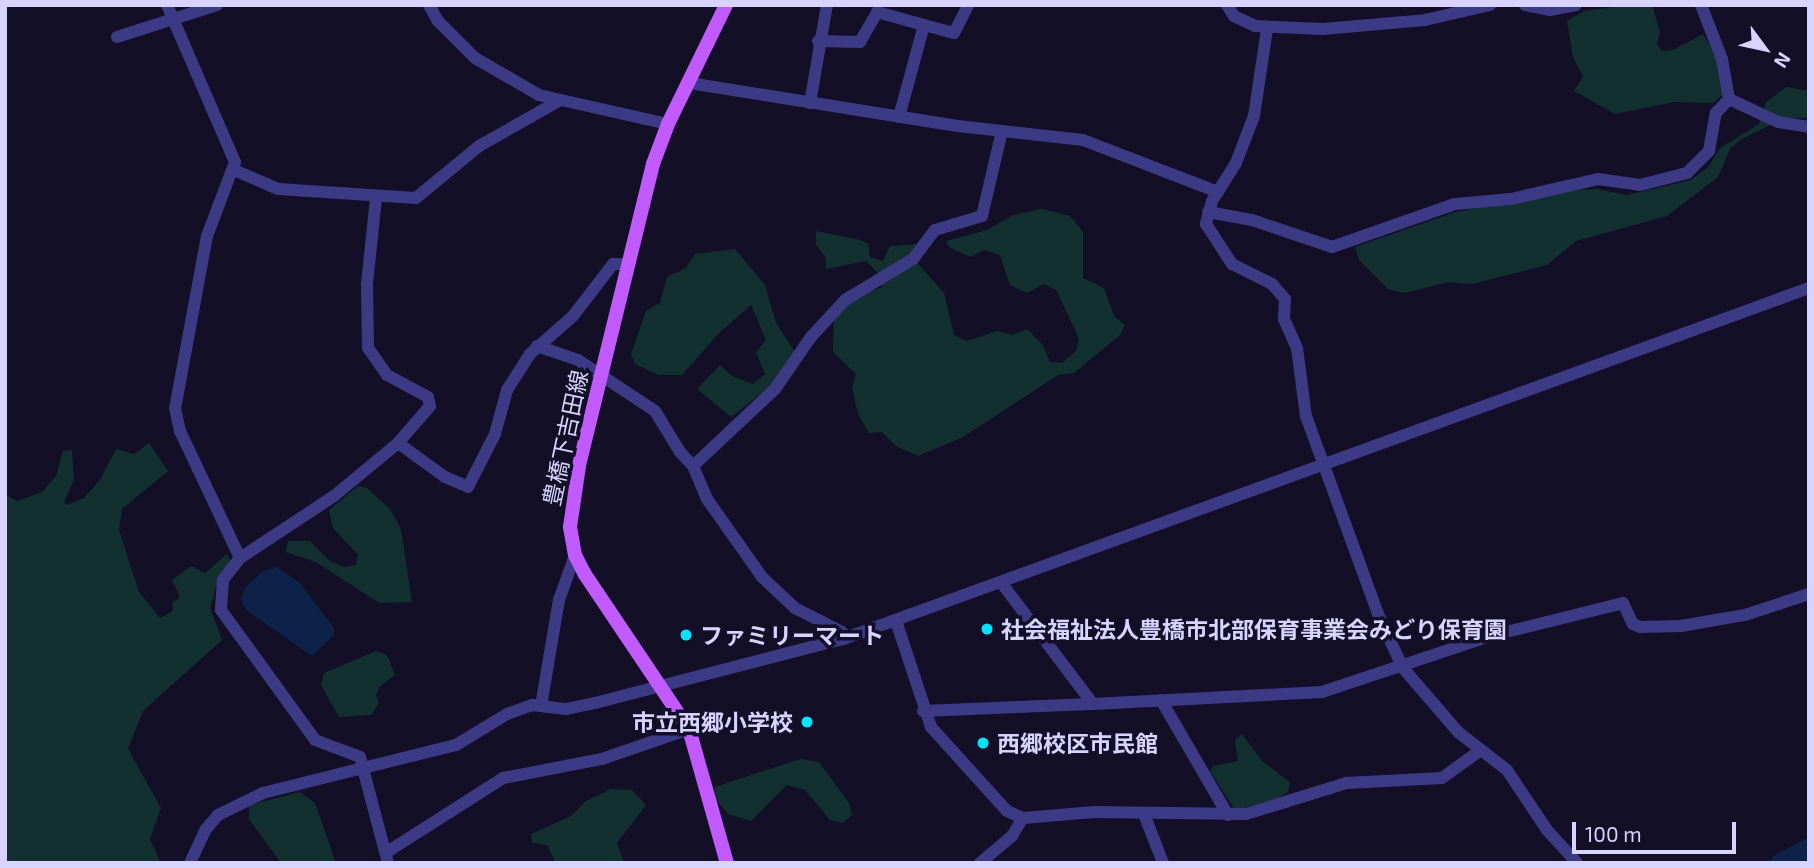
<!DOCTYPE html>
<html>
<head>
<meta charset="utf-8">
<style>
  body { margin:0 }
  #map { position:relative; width:1814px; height:868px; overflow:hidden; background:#130f26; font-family:"Exo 2","Noto Sans JP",sans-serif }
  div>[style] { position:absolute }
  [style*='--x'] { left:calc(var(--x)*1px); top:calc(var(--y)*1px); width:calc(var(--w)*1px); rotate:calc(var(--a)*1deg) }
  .green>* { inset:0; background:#12302f }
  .water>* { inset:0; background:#0c2248 }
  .river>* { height:19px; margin:-9.5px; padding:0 9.5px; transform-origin:9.5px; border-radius:9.5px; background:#0c2248 }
  .minor>* { height:12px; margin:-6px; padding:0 6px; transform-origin:6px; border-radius:6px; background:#3d3a85 }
  .major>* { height:14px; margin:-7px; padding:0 7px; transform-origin:7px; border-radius:7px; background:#c25bff }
  .dots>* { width:19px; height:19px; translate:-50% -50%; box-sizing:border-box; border:4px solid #130f26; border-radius:50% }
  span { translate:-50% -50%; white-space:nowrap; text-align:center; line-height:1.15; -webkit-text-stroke:7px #130f26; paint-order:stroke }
  .street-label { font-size:23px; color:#d9d4ff }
  .poi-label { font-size:23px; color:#d9d4ff; font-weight:700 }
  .left { translate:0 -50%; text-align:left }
  .right { translate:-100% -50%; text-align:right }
  .frame { position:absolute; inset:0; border:7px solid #d9d4ff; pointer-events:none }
  .north { position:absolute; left:1730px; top:14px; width:70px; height:70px; -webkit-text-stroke:5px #130f26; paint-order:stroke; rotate:123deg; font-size:19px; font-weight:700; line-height:28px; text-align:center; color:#d9d4ff }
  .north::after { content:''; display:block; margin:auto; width:24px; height:32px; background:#d9d4ff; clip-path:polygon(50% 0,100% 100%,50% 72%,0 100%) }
  .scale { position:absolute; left:1572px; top:822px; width:164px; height:32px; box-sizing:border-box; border:4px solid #d9d4ff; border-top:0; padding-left:9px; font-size:21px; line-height:24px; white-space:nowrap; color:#d9d4ff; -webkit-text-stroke:5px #130f26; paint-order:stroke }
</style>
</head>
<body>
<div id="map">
  <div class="green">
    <i style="clip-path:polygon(1627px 5px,1652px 5px,1660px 32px,1657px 44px,1662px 51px,1673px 50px,1703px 34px,1722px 65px,1726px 92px,1713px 103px,1674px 102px,1615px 114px,1574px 91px,1583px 77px,1573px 57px,1567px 21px,1584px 11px)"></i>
    <i style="clip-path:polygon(1786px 87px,1809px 91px,1809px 118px,1784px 118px,1740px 140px,1730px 149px,1718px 177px,1667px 216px,1576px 241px,1547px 265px,1472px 284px,1449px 282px,1404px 293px,1388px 289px,1359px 260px,1355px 247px,1455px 212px,1571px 190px,1597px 189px,1627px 195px,1691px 180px,1709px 166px,1720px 148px,1759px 124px,1766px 102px)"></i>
    <i style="clip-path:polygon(1042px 209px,1070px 216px,1083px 232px,1083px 278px,1104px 288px,1114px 316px,1125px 325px,1120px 335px,1074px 373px,1058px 375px,963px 437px,918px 456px,896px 446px,882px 432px,869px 433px,858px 414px,852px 388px,856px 374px,833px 352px,834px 315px,853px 299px,882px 287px,879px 274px,866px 261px,826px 269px,825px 256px,816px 245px,816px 231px,861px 240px,868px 244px,870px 257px,883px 261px,890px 246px,917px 244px,911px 256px,944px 293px,954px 335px,967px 341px,997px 331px,1013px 335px,1027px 329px,1043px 345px,1050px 362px,1062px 363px,1076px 351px,1079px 338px,1056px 290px,1044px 284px,1027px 293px,1010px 285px,1000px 255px,984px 250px,970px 257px,949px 247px,946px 241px,987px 230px,1013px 215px)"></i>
    <i style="clip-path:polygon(735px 249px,765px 285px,776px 323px,795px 352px,772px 385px,731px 417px,697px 389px,720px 365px,732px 376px,753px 384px,765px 374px,756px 352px,766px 340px,751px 305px,718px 334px,682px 375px,658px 375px,635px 364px,631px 354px,646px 311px,660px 303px,667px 277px,686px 268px,695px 254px)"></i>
    <i style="clip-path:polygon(149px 443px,168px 471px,122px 509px,119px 530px,139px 592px,160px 618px,173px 611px,172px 603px,180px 597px,172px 580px,191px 566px,205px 573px,227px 554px,231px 561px,218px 580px,210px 608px,222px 640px,143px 711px,128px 749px,161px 808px,150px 839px,161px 863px,5px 863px,5px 460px,6px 495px,17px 501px,42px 492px,56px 476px,63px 451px,72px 450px,74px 480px,64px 502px,67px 505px,84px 498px,100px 480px,116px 449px,134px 454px)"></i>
    <i style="clip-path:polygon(358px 486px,367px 488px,390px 509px,401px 529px,412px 602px,379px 603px,316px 562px,286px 552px,288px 541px,310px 541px,330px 561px,344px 567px,356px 565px,358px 555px,333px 528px,329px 510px)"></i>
    <i style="clip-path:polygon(376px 651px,387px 655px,395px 675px,381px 685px,376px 695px,379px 703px,371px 715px,339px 717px,321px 685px,324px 673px)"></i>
    <i style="clip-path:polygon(1242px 734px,1262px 761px,1290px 782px,1288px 792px,1279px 798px,1235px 810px,1210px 771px,1213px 766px,1238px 761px,1235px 740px)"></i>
    <i style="clip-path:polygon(800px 759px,819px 762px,849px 803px,852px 815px,843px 823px,830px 820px,805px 790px,787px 785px,751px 821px,728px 814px,714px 797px,715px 787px)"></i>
    <i style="clip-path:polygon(611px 789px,632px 790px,646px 805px,617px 843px,624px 862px,556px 863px,547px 845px,532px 843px,531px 834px,571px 816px,586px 801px)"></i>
    <i style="clip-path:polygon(300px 792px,315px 803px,336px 863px,281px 863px,249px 819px,249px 805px)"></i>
  </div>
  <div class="water">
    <i style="clip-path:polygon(276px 567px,299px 582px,334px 628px,334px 635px,312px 656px,246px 610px,241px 600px,245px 588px,263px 571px)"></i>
  </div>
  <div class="river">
    <i style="--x:1779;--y:863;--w:34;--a:-28"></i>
  </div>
  <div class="minor">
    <i style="--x:167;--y:5;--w:171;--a:66.6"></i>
    <i style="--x:235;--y:162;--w:79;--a:110.7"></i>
    <i style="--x:207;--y:236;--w:175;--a:100.5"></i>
    <i style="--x:175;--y:408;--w:24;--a:78"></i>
    <i style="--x:180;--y:431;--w:140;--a:64.7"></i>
    <i style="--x:240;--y:558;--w:113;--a:-33.4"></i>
    <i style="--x:334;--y:496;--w:83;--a:-39.6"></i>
    <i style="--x:398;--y:443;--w:49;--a:-49.1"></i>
    <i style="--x:430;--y:406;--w:9;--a:-103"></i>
    <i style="--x:428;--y:397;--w:47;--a:-151.8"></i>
    <i style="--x:387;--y:375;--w:33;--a:-125"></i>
    <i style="--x:368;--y:348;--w:64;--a:-90.9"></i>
    <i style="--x:367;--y:284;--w:86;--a:-84"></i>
    <i style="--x:429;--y:5;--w:18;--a:61"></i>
    <i style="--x:438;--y:21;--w:52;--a:45"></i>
    <i style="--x:475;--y:58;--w:74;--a:30"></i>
    <i style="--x:539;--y:95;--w:132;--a:12.7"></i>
    <i style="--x:1227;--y:5;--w:13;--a:58"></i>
    <i style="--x:1234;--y:16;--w:23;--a:25"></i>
    <i style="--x:1255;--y:26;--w:68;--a:2.5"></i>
    <i style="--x:1323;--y:29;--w:102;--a:-5"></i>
    <i style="--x:1425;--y:20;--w:67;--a:-13"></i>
    <i style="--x:1525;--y:5;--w:25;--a:11"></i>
    <i style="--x:1550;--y:10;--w:26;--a:-11"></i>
    <i style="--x:1701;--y:5;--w:58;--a:68.7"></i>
    <i style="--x:1722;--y:59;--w:41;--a:80.1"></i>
    <i style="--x:1267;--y:29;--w:88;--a:98.5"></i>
    <i style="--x:1254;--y:116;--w:50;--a:111"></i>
    <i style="--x:1236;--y:163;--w:45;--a:122.3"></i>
    <i style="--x:1212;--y:201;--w:24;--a:105"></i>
    <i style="--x:1206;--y:224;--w:48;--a:57"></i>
    <i style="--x:1232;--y:264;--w:45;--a:26.6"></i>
    <i style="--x:1272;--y:284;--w:20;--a:49"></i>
    <i style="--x:1285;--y:299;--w:20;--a:93"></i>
    <i style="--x:1284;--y:319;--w:32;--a:66"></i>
    <i style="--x:1297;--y:348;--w:69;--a:82.5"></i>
    <i style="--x:1306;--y:416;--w:211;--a:70"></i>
    <i style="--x:1378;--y:614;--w:60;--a:65.2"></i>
    <i style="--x:1403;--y:668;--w:84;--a:49.3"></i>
    <i style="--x:1458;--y:732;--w:62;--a:37.8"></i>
    <i style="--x:1507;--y:770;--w:72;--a:56.3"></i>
    <i style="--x:1547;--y:830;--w:45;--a:47.7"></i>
    <i style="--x:117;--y:37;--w:105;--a:-17.7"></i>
    <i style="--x:818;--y:41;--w:42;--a:1.4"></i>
    <i style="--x:860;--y:42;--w:34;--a:-60"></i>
    <i style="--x:877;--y:12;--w:49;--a:15.5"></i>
    <i style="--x:689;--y:83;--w:272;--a:9.1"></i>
    <i style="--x:958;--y:126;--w:126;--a:6.4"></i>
    <i style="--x:1083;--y:140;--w:145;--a:21.1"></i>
    <i style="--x:810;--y:103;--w:99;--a:-80.2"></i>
    <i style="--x:899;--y:117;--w:95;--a:-74.8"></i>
    <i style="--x:924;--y:25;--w:31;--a:15"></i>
    <i style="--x:954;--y:33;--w:31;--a:-63"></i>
    <i style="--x:234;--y:170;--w:48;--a:23.4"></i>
    <i style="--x:278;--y:189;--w:138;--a:3.7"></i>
    <i style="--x:416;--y:198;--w:82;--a:-39.5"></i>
    <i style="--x:479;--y:146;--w:92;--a:-29.4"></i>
    <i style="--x:1208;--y:212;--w:45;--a:10.3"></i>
    <i style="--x:1252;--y:220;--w:84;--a:18.6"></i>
    <i style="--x:1332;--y:247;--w:130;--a:-19.3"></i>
    <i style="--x:1455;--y:204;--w:56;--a:-5.1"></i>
    <i style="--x:1511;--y:199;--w:89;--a:-12.9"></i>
    <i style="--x:1598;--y:179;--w:42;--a:8.1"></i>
    <i style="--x:1640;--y:185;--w:49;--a:-14.3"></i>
    <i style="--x:1687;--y:173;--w:31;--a:-45"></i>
    <i style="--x:1709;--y:151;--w:39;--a:-80"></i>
    <i style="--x:1716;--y:113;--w:19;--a:-47"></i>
    <i style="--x:1729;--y:99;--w:54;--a:25.1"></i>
    <i style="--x:1778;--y:122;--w:31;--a:9"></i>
    <i style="--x:537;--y:346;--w:43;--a:18.9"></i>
    <i style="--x:578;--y:360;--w:92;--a:33.5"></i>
    <i style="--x:655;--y:411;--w:48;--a:58.6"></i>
    <i style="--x:680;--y:452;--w:19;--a:47"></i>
    <i style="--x:693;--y:466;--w:36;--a:67"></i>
    <i style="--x:707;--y:499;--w:95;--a:54.8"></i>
    <i style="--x:762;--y:577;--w:45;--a:43.2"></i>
    <i style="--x:795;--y:608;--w:53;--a:27.1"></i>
    <i style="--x:842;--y:632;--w:7;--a:82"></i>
    <i style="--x:398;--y:443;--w:58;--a:35.9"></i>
    <i style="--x:445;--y:477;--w:25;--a:23"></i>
    <i style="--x:468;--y:487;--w:59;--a:-63"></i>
    <i style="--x:495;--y:434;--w:46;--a:-74.7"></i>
    <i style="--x:507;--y:390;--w:43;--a:-57.4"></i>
    <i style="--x:530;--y:354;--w:57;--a:-41.5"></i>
    <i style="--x:573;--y:316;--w:66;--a:-52.4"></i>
    <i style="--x:613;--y:264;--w:16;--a:0"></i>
    <i style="--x:693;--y:466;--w:112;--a:-43.2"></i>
    <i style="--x:775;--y:389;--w:63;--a:-55.3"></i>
    <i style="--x:811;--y:337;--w:50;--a:-47.4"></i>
    <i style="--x:845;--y:300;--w:79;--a:-31.1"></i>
    <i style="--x:913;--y:259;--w:36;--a:-53"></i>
    <i style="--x:935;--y:230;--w:49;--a:-16.6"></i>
    <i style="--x:982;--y:216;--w:87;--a:-76.8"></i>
    <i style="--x:240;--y:558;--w:28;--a:128"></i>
    <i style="--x:223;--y:580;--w:30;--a:94"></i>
    <i style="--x:221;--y:610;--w:160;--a:54.1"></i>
    <i style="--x:315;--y:740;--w:48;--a:20.7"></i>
    <i style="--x:360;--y:757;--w:110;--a:75.2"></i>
    <i style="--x:1003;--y:585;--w:149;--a:52.9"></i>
    <i style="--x:1093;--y:704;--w:229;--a:-3"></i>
    <i style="--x:1322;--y:692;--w:177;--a:-18.4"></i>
    <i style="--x:1490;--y:636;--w:137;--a:-13.9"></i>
    <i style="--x:1623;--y:603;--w:23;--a:65"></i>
    <i style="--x:1633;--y:624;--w:8;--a:23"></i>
    <i style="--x:1640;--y:627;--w:41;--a:-1.4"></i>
    <i style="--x:1681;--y:626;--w:65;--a:-9.8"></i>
    <i style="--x:1745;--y:615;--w:67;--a:-18.2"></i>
    <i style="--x:896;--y:621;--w:112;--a:71.7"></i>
    <i style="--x:931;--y:727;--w:113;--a:47.9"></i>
    <i style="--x:1007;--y:811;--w:17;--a:24"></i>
    <i style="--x:1023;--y:818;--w:71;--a:-4.8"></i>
    <i style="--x:1094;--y:812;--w:152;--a:0.8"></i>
    <i style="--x:1246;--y:814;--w:106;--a:-17.1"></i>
    <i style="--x:1347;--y:783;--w:95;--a:-3"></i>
    <i style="--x:1442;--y:778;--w:48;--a:-35.7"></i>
    <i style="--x:1161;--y:700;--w:133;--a:59.8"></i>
    <i style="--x:541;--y:706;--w:108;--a:-80.4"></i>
    <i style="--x:559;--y:600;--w:48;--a:-70.4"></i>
    <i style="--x:923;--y:711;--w:170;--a:-2.4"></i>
    <i style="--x:1144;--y:814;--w:53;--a:68.8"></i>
    <i style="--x:387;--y:852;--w:138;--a:-32.5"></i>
    <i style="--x:503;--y:778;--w:101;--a:-10.9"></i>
    <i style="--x:602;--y:759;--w:92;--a:-19"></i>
    <i style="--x:190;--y:863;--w:38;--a:-65"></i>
    <i style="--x:206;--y:829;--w:18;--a:-49"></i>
    <i style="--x:218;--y:815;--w:50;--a:-26.1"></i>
    <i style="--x:263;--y:793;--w:199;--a:-14"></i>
    <i style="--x:456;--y:745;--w:60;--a:-31.3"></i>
    <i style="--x:507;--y:714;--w:27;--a:-20"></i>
    <i style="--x:532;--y:705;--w:34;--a:7"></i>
    <i style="--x:566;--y:709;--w:30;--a:-12"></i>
    <i style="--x:595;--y:703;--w:256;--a:-14.5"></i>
    <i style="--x:843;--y:639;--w:1028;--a:-19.97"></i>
    <i style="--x:980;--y:863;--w:42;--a:-40.2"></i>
    <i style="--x:1012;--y:836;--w:21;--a:-59"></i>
  </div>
  <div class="major">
    <i style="--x:726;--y:5;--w:132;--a:116"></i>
    <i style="--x:668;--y:124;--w:43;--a:110.6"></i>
    <i style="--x:653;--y:164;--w:311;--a:103.8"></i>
    <i style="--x:579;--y:466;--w:62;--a:98.4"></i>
    <i style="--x:570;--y:527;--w:28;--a:80"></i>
    <i style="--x:575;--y:555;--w:20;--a:63"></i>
    <i style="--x:584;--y:573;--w:188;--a:56.1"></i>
    <i style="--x:689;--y:729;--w:139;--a:74.2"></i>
  </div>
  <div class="dots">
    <i style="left:987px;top:629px;background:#00e5ff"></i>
    <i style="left:686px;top:635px;background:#00e5ff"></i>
    <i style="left:807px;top:722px;background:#00e5ff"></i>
    <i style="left:983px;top:743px;background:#00e5ff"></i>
  </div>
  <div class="street-label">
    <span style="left:565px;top:438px;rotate:-78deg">豊橋下吉田線</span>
  </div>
  <div class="poi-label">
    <span class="left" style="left:1001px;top:629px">社会福祉法人豊橋市北部保育事業会みどり保育園</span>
    <span class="left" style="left:700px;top:635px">ファミリーマート</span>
    <span class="right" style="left:793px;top:722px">市立西郷小学校</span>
    <span class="left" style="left:997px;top:743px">西郷校区市民館</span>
  </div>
  <div class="frame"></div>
  <div class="north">N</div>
  <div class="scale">100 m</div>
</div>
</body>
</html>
